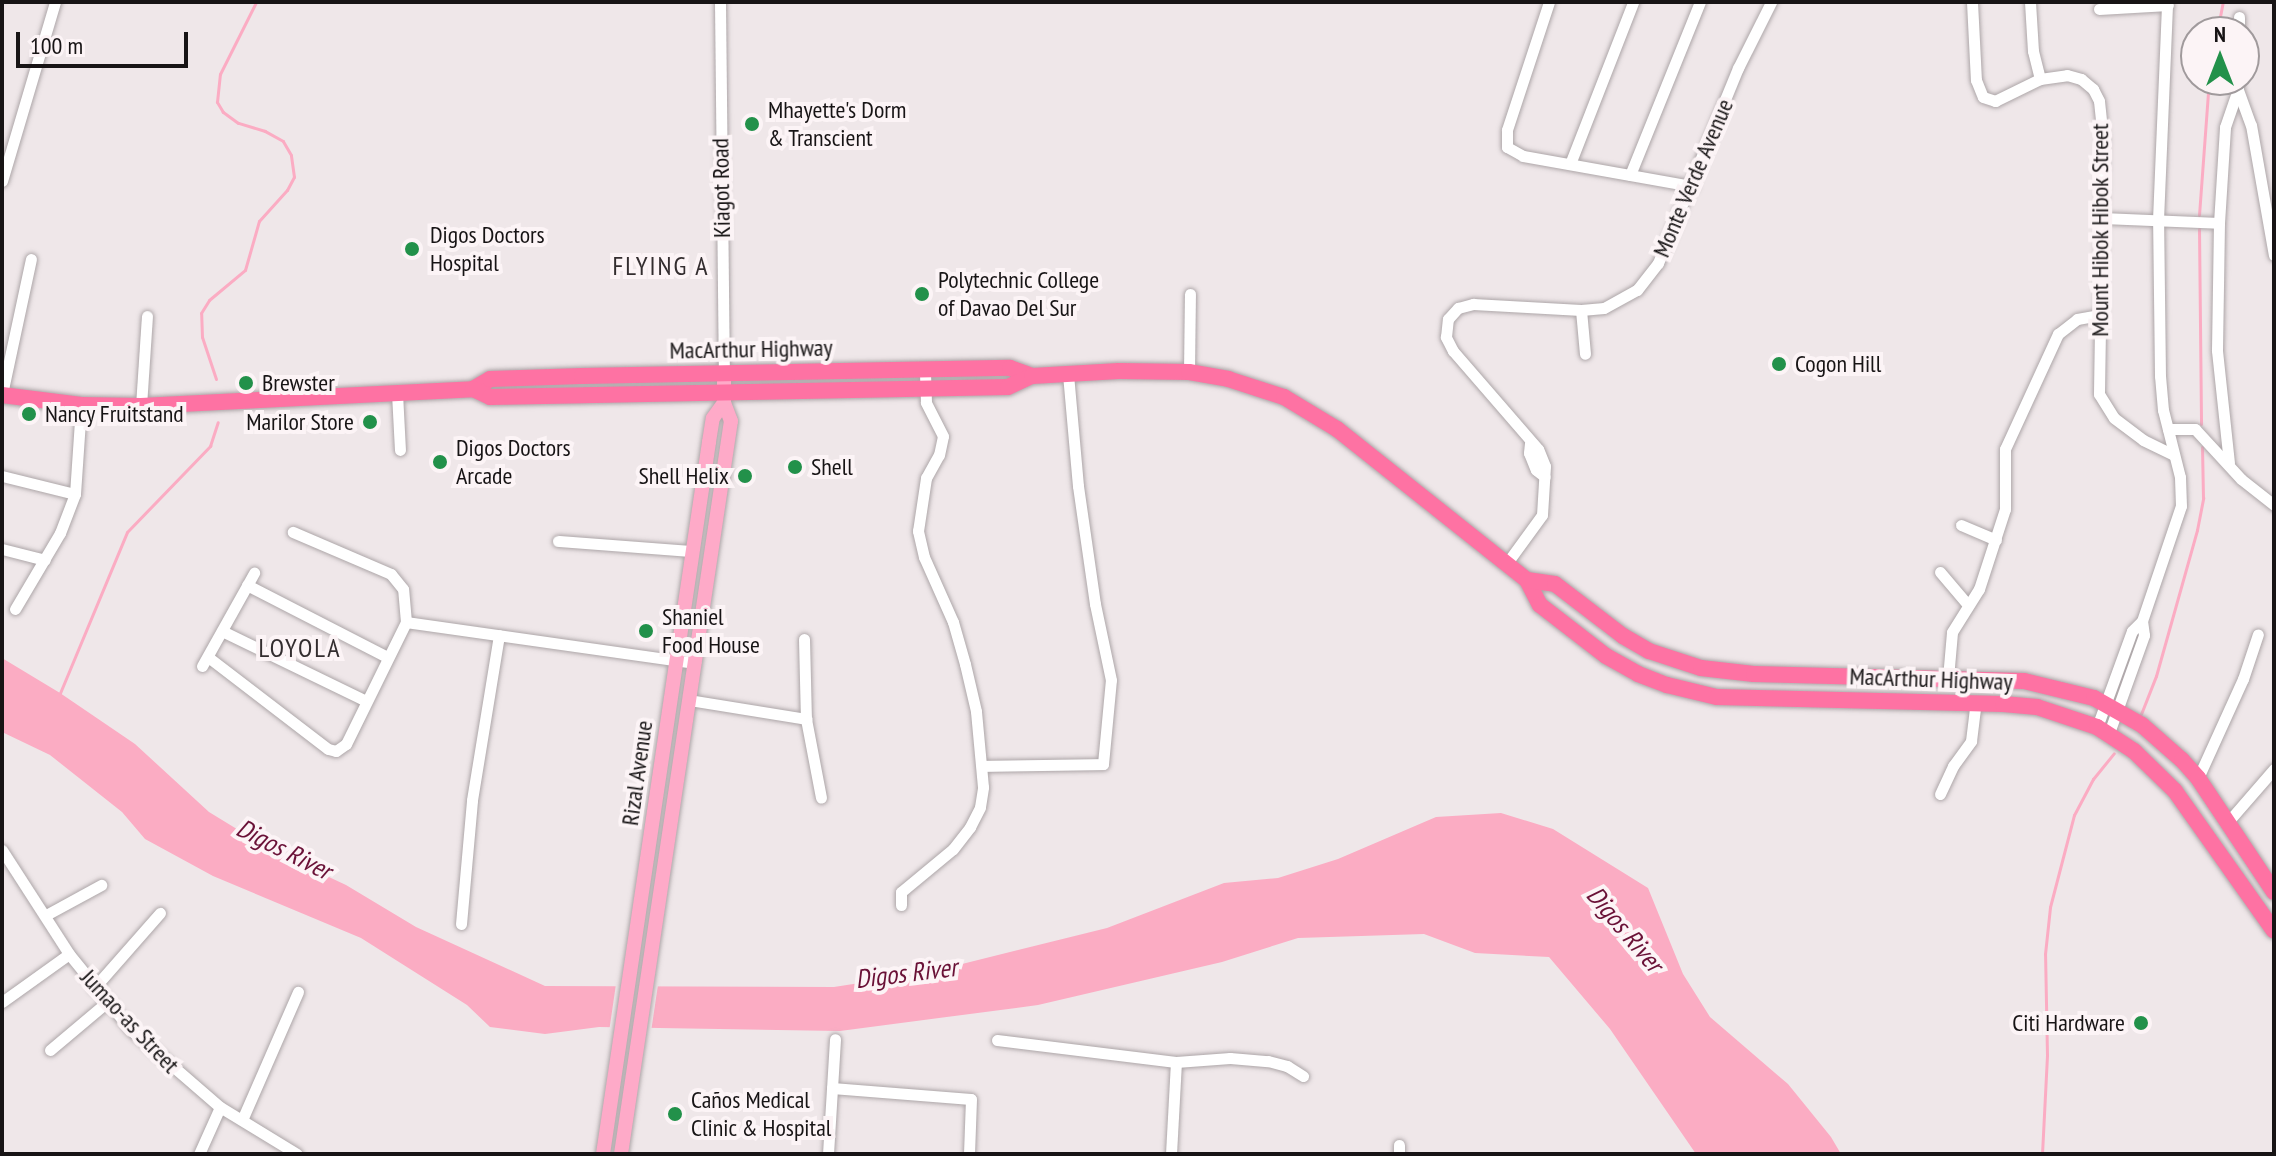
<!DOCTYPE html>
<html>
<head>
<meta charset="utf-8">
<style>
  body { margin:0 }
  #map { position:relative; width:2276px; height:1156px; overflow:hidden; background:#efe7e9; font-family:"PT Sans Narrow",sans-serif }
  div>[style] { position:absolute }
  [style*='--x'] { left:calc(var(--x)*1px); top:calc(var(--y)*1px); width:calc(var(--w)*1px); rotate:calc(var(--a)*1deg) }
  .water>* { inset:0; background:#fbacc3 }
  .pier>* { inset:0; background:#efe7e9 }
  .stream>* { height:3px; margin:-1.5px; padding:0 1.5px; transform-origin:1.5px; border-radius:1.5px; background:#fbacc3 }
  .roads { filter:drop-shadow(0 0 2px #ada6a8) drop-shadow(0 0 2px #ada6a8) }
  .minor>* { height:11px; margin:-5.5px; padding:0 5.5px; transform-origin:5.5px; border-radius:5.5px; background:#fff }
  .major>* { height:14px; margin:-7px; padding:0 7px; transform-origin:7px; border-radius:7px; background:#feaac8 }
  .highway>* { height:16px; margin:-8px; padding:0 8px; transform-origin:8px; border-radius:8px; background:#fe72a3 }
  .dots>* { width:22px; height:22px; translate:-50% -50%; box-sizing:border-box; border:4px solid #fcf4f6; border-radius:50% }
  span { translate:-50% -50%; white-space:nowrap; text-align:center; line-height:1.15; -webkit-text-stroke:8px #fcf4f6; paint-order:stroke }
  .poi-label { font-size:24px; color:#171415 }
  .left { translate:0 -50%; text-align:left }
  .right { translate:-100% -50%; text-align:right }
  .street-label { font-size:24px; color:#171415 }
  .neighbourhood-label { font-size:26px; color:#332d2f; letter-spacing:2px }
  .water-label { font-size:26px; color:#6a1137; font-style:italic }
  .frame { position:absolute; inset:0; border:4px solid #171415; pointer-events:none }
  .north { position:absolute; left:2180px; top:16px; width:80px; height:80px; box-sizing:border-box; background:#fcf4f6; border:2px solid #a09a9c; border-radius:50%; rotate:0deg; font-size:22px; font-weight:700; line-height:32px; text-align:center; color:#171415 }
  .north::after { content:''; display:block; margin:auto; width:28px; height:36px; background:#22914a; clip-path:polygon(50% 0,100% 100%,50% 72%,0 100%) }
  .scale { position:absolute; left:16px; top:32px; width:172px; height:36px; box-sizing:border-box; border:4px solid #171415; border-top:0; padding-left:10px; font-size:24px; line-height:28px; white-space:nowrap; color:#171415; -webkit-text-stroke:6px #fcf4f6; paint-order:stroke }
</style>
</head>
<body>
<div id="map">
  <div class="water">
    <i style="clip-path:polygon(2px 658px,60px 693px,135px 744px,209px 812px,271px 850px,346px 885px,416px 927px,545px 986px,834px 987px,930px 972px,1107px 928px,1224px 883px,1278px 878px,1338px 859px,1436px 817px,1501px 813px,1553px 829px,1648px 888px,1683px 974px,1710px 1017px,1788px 1084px,1831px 1137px,1841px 1154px,1696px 1154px,1610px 1029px,1549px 957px,1475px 953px,1424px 934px,1298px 938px,1222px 962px,1038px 1005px,840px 1031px,599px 1027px,545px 1034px,490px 1027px,467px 1005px,361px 938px,213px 876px,145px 839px,122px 812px,50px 755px,2px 732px)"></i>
  </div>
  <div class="pier">
    <i style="clip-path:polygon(616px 984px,658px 985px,651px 1032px,609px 1032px)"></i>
  </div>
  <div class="stream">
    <i style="--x:2217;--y:32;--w:31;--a:-79"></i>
    <i style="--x:2199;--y:215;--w:135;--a:-85.8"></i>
    <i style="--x:2199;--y:229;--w:195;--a:89.4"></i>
    <i style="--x:216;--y:379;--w:44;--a:-108.4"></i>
    <i style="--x:202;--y:337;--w:24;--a:-92"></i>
    <i style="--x:201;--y:313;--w:15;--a:-58"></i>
    <i style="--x:209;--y:300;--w:47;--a:-39.8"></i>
    <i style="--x:245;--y:270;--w:51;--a:-74.1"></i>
    <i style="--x:259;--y:221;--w:42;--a:-47.9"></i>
    <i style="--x:287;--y:190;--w:15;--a:-62"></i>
    <i style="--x:294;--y:177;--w:22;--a:-98"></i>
    <i style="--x:291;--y:155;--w:16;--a:-120"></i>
    <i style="--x:283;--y:141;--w:21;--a:-151"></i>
    <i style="--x:265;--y:131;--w:28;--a:-163"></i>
    <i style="--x:238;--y:123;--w:19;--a:-144"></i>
    <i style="--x:223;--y:112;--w:12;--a:-121"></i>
    <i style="--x:217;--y:102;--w:28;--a:-84"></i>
    <i style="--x:220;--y:74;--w:80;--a:-63.4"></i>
    <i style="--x:60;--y:693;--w:174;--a:-67.4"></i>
    <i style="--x:127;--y:532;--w:120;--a:-46"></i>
    <i style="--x:210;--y:446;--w:25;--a:-72"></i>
    <i style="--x:2141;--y:714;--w:41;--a:-68.5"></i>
    <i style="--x:2156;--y:676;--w:152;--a:-74.3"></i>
    <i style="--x:2197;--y:530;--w:33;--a:-79"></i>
    <i style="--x:2203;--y:498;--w:51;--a:-91.1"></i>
    <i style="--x:2042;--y:1154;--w:99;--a:-87.1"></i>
    <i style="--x:2047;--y:1055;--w:101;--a:-91.1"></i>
    <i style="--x:2045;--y:954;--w:47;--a:-83.9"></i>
    <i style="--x:2050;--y:907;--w:95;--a:-75.4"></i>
    <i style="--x:2074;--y:815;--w:41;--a:-62.2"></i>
    <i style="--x:2093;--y:779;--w:33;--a:-51"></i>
  </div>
  <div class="roads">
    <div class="minor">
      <i style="--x:720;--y:2;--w:371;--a:89.4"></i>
      <i style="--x:1549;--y:2;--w:135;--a:108.2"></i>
      <i style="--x:1507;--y:130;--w:17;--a:90"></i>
      <i style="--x:1507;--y:147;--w:18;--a:29"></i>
      <i style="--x:1523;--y:156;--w:172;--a:10.1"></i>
      <i style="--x:1972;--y:2;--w:78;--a:87.1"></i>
      <i style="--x:1976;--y:80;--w:18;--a:68"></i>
      <i style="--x:1983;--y:97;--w:13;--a:18"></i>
      <i style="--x:1995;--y:101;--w:50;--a:-26.1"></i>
      <i style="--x:2040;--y:79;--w:27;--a:-8"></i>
      <i style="--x:2067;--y:75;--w:15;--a:16"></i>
      <i style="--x:2081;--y:79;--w:16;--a:40"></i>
      <i style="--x:2093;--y:89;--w:13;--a:63"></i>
      <i style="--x:2099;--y:101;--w:37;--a:84"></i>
      <i style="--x:2103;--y:138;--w:256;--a:90.9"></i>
      <i style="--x:2099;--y:394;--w:28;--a:58"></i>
      <i style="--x:2114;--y:418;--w:36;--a:37"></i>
      <i style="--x:2143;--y:440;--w:34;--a:26"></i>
      <i style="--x:2030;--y:2;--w:49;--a:86.5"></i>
      <i style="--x:2033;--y:51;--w:29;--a:76"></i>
      <i style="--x:2099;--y:9;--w:69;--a:-3.3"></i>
      <i style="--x:2239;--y:32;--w:15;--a:-90"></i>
      <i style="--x:2238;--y:80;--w:10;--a:90"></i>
      <i style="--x:2238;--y:90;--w:37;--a:70"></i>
      <i style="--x:2251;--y:125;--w:132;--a:80"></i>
      <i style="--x:1570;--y:164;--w:174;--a:-68.7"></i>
      <i style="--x:1630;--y:175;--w:187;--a:-68"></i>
      <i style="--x:2;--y:181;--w:187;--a:-73.5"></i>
      <i style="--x:2102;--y:218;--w:117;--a:2.4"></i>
      <i style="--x:1581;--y:310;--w:44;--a:84.8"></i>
      <i style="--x:1189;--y:372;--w:78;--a:-89.3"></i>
      <i style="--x:397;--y:393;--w:57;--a:87"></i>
      <i style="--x:2;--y:394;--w:138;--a:-77.9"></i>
      <i style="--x:141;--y:406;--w:90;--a:-86.2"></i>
      <i style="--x:2168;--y:429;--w:27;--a:0"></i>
      <i style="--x:2195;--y:429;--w:68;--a:47.4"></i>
      <i style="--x:2241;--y:479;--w:42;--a:38.2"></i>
      <i style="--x:1530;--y:443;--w:10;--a:96"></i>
      <i style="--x:1529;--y:453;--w:18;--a:68"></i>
      <i style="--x:1536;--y:470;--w:11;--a:38"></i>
      <i style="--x:2229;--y:463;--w:114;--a:-96.1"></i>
      <i style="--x:2217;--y:350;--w:127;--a:-89.1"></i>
      <i style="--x:2219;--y:223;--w:96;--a:-86.4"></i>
      <i style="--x:2225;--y:127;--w:39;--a:-71"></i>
      <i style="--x:2;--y:476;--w:75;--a:13.9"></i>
      <i style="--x:1961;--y:525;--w:38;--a:23"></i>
      <i style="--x:558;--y:541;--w:134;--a:4.3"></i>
      <i style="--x:2;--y:549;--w:44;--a:14.3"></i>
      <i style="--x:1507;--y:563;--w:59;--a:-53.9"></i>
      <i style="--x:1542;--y:515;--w:49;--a:-86.5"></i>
      <i style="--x:1545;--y:466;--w:18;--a:-112"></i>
      <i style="--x:1538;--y:449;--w:130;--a:-130.9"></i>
      <i style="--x:1453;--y:351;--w:16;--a:-117"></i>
      <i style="--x:1446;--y:337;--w:18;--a:-84"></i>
      <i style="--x:1448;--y:319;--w:15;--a:-48"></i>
      <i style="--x:1458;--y:308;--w:16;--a:-15"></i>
      <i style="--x:1473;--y:304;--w:108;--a:3.2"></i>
      <i style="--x:1581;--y:310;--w:23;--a:-5"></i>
      <i style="--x:1604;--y:308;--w:38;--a:-29"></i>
      <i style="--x:1637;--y:290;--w:34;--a:-52"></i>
      <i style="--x:1658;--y:263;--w:211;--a:-67.7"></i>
      <i style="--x:1738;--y:68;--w:74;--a:-63.4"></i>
      <i style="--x:1940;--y:572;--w:43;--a:49.7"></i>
      <i style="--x:247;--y:585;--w:157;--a:27.2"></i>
      <i style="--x:15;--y:609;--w:88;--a:-59.4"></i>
      <i style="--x:60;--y:533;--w:42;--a:-69"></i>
      <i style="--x:75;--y:494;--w:89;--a:-86.1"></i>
      <i style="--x:406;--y:622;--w:292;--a:8.1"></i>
      <i style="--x:222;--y:631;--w:160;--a:25.9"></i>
      <i style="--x:804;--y:639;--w:80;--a:88.6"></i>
      <i style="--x:806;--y:719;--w:80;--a:79.2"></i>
      <i style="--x:208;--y:657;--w:151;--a:37.5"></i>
      <i style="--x:328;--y:749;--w:8;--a:14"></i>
      <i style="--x:336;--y:751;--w:12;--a:-35"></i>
      <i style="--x:346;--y:744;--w:136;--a:-63.8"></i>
      <i style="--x:406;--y:622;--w:33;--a:-95"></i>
      <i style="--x:403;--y:589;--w:19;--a:-129"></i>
      <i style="--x:391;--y:574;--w:107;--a:-156.8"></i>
      <i style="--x:202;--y:666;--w:107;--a:-60.8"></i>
      <i style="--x:1948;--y:678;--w:46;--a:-85"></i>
      <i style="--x:1952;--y:632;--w:51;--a:-57.9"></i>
      <i style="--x:1979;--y:589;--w:84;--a:-72"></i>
      <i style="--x:2005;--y:509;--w:60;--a:-90"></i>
      <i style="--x:2005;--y:449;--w:127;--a:-65.3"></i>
      <i style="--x:2058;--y:334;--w:24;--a:-38"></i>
      <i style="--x:2077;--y:319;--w:23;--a:-10"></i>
      <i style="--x:689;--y:700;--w:119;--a:9.2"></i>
      <i style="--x:2097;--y:727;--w:102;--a:-70"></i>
      <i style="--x:2132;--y:631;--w:14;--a:-45"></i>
      <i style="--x:2142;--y:621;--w:121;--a:-71.3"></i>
      <i style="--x:2181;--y:506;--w:29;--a:-92"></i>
      <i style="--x:2180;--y:477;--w:69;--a:-104.2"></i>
      <i style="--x:2163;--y:410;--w:34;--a:-95"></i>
      <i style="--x:2160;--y:376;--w:156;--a:-90.7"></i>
      <i style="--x:2158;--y:220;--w:218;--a:-87.6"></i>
      <i style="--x:2109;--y:733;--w:104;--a:-70.3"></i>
      <i style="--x:2144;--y:635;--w:14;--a:-98"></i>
      <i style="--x:982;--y:766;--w:121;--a:-0.9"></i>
      <i style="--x:1103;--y:764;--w:84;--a:-84.6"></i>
      <i style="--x:1111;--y:680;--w:78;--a:-101.9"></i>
      <i style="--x:1095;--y:604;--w:119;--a:-98.2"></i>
      <i style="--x:1078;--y:486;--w:113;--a:-95.1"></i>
      <i style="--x:2198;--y:778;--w:109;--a:-65.6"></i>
      <i style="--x:2243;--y:679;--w:47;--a:-71.6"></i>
      <i style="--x:1940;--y:794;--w:31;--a:-65"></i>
      <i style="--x:1953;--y:766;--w:31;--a:-54"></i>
      <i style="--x:1971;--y:741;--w:38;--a:-83"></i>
      <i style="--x:2227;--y:823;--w:72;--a:-49"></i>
      <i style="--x:2;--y:850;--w:124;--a:57.2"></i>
      <i style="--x:69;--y:954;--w:98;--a:50.8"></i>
      <i style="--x:131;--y:1030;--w:118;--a:40.9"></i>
      <i style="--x:220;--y:1107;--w:90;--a:31.4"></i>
      <i style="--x:901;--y:905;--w:13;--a:-90"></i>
      <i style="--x:901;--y:892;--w:67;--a:-39.6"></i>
      <i style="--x:953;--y:849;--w:28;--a:-52"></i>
      <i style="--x:970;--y:827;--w:22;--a:-63"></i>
      <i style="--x:980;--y:807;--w:20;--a:-81"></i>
      <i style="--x:983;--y:787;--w:76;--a:-95.3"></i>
      <i style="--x:976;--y:711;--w:48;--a:-103.2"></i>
      <i style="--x:965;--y:664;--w:44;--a:-105.9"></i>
      <i style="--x:953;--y:622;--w:71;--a:-114"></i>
      <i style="--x:924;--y:557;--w:27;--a:-103"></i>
      <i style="--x:918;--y:531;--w:54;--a:-81.4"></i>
      <i style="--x:926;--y:478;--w:26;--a:-61"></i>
      <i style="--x:939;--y:455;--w:19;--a:-78"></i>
      <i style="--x:943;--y:436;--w:38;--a:-117"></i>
      <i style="--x:926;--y:402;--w:31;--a:-92"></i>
      <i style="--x:46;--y:915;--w:63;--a:-28.6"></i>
      <i style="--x:461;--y:924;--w:124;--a:-84.9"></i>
      <i style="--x:472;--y:800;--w:167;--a:-80.7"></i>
      <i style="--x:94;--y:988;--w:100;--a:-48.7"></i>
      <i style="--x:2;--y:1002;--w:82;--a:-35.6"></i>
      <i style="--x:997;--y:1040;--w:180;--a:7"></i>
      <i style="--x:1176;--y:1062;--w:54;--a:-4.2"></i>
      <i style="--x:1230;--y:1058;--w:38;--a:5"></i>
      <i style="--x:1268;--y:1061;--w:20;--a:15"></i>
      <i style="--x:1287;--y:1066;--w:19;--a:32"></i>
      <i style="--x:50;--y:1050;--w:75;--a:-40.1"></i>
      <i style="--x:832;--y:1088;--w:139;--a:4.5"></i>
      <i style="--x:971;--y:1099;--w:55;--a:92.1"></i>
      <i style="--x:242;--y:1120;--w:140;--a:-66.4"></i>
      <i style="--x:1399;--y:1145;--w:9;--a:90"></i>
      <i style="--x:199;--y:1154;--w:51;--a:-65.9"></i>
      <i style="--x:828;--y:1154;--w:115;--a:-86.5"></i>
      <i style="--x:1171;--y:1154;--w:92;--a:-86.9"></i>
    </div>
    <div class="major">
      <i style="--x:603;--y:1154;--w:720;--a:-81.53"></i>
      <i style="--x:709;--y:442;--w:24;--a:-81"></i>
      <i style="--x:713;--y:418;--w:19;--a:-54"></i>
      <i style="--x:621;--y:1154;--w:741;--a:-81.47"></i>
      <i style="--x:731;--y:421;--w:19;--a:-111"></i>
      <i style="--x:724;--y:403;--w:30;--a:-90"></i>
    </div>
    <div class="highway">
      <i style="--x:473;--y:389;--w:20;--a:-30"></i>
      <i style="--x:490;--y:379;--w:92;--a:-1.9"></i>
      <i style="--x:582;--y:376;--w:428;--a:-1.1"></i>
      <i style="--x:1010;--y:368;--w:23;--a:20"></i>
      <i style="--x:2;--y:395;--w:80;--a:7.2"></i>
      <i style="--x:81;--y:405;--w:60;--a:1"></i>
      <i style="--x:141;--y:406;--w:332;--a:-2.9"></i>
      <i style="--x:473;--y:389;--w:19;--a:25"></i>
      <i style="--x:490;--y:397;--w:518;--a:-1.11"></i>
      <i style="--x:1008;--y:387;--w:26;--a:-25"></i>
      <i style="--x:1032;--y:376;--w:87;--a:-3.3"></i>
      <i style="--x:1119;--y:371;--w:70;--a:0.8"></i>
      <i style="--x:1189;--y:372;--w:40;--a:10"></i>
      <i style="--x:1228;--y:379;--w:59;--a:17.8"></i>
      <i style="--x:1284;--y:397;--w:62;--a:31.1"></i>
      <i style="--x:1337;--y:429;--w:243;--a:38.5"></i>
      <i style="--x:1527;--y:580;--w:28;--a:63"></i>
      <i style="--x:1540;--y:605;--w:83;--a:37.7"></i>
      <i style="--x:1606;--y:656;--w:37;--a:29"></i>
      <i style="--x:1638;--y:674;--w:31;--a:21"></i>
      <i style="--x:1667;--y:685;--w:51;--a:13.5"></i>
      <i style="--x:1717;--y:697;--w:286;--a:1.4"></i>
      <i style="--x:2003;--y:704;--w:34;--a:5"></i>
      <i style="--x:2037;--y:707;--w:63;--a:18.4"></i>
      <i style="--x:2097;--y:727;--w:44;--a:33"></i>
      <i style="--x:2134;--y:751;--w:57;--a:44.3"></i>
      <i style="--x:2175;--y:791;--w:171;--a:54.7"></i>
      <i style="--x:1527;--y:580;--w:28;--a:8"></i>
      <i style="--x:1555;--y:584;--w:86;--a:37.4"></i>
      <i style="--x:1623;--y:636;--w:30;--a:30"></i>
      <i style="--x:1649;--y:651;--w:55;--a:18.1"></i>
      <i style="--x:1701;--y:668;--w:53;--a:6.5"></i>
      <i style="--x:1754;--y:674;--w:270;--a:1.5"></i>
      <i style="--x:2024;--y:681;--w:72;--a:13.7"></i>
      <i style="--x:2094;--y:698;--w:55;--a:29.4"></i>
      <i style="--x:2142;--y:725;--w:53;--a:41.2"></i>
      <i style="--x:2182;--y:760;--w:24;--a:48"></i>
      <i style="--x:2198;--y:778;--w:137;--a:56.3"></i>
    </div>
  </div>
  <div class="dots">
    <i style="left:752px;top:124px;background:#22914a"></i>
    <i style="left:412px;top:249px;background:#22914a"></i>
    <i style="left:922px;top:294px;background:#22914a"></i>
    <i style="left:1779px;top:364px;background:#22914a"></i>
    <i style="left:246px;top:383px;background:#22914a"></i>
    <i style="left:29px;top:414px;background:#22914a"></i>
    <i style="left:370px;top:422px;background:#22914a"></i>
    <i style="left:440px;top:462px;background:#22914a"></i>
    <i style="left:795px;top:467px;background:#22914a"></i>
    <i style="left:745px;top:476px;background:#22914a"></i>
    <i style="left:646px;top:631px;background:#22914a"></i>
    <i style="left:2141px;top:1023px;background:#22914a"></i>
    <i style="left:675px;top:1114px;background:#22914a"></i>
  </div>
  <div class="poi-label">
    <span class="left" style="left:768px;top:124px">Mhayette's Dorm<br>&amp; Transcient</span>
    <span class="left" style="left:430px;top:249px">Digos Doctors<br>Hospital</span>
    <span class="left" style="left:938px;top:294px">Polytechnic College<br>of Davao Del Sur</span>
    <span class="left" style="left:1795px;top:364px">Cogon Hill</span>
    <span class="left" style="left:262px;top:383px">Brewster</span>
    <span class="left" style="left:45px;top:414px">Nancy Fruitstand</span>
    <span class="right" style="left:354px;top:422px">Marilor Store</span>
    <span class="left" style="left:456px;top:462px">Digos Doctors<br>Arcade</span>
    <span class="left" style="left:811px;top:467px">Shell</span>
    <span class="right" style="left:729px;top:476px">Shell Helix</span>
    <span class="left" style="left:662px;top:631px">Shaniel<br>Food House</span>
    <span class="right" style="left:2125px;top:1023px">Citi Hardware</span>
    <span class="left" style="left:691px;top:1114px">Caños Medical<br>Clinic &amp; Hospital</span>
  </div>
  <div class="street-label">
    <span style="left:1693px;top:178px;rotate:-67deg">Monte Verde Avenue</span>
    <span style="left:721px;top:188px;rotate:-91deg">Kiagot Road</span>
    <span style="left:2100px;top:230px;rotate:-90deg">Mount Hibok Hibok Street</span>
    <span style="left:751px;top:349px;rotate:-1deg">MacArthur Highway</span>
    <span style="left:1931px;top:679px;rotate:2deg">MacArthur Highway</span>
    <span style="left:637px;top:773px;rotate:-82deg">Rizal Avenue</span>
    <span style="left:130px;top:1021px;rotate:47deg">Jumao-as Street</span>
  </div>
  <div class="neighbourhood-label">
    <span style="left:661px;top:266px">FLYING A</span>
    <span style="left:300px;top:648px">LOYOLA</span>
  </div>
  <div class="water-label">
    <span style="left:284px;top:849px;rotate:27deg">Digos River</span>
    <span style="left:1625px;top:929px;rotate:50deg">Digos River</span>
    <span style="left:906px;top:973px;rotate:-7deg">Digos River</span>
  </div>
  <div class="frame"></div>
  <div class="north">N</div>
  <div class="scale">100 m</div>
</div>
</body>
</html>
